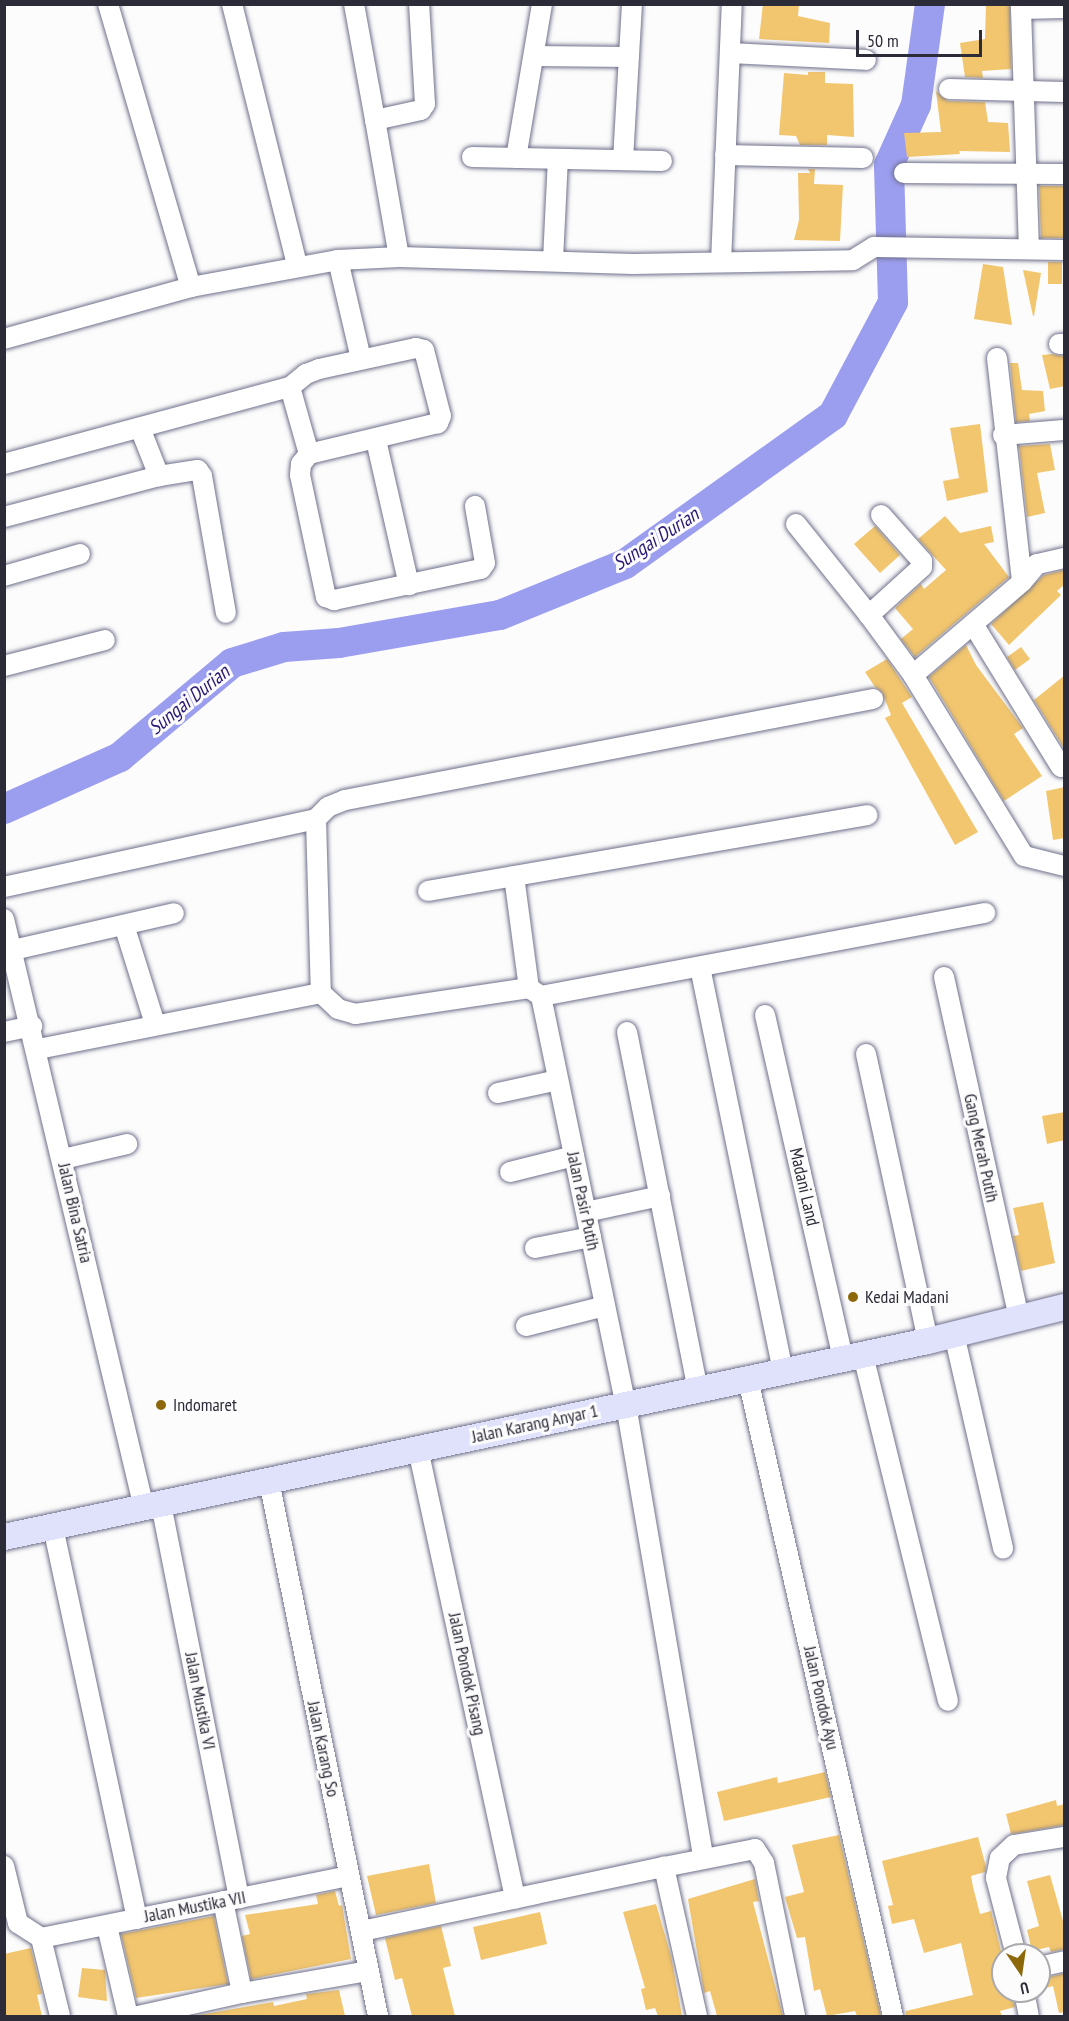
<!DOCTYPE html>
<html>
<head>
<meta charset="utf-8">
<style>
  body { margin:0 }
  #map { position:relative; width:1069px; height:2021px; overflow:hidden; background:#fcfcfc; font-family:"PT Sans Narrow",sans-serif }
  div>[style] { position:absolute }
  [style*='--x'] { left:calc(var(--x)*1px); top:calc(var(--y)*1px); width:calc(var(--w)*1px); rotate:calc(var(--a)*1deg) }
  .river>* { height:30px; margin:-15px; padding:0 15px; transform-origin:15px; border-radius:15px; background:#9b9dee }
  .building>* { inset:0; background:#f2c66e }
  .roads { filter:drop-shadow(0 0 2px #6f708b) drop-shadow(0 0 2px #6f708b) }
  .minor>* { height:20px; margin:-10px; padding:0 10px; transform-origin:10px; border-radius:10px; background:#fff }
  .major>* { height:26px; margin:-13px; padding:0 13px; transform-origin:13px; border-radius:13px; background:#e0e2fc }
  .dots>* { width:16px; height:16px; translate:-50% -50%; box-sizing:border-box; border:3px solid #fcfcfc; border-radius:50% }
  span { translate:-50% -50%; white-space:nowrap; text-align:center; line-height:1.15; -webkit-text-stroke:6px #fcfcfc; paint-order:stroke }
  .street-label { font-size:18px; color:#2c2c38 }
  .poi-label { font-size:18px; color:#2c2c38 }
  .left { translate:0 -50%; text-align:left }
  .water-label { font-size:20px; color:#2a1774; font-style:italic }
  .frame { position:absolute; inset:0; border:6px solid #2c2c38; pointer-events:none }
  .north { position:absolute; left:991px; top:1943px; width:60px; height:60px; box-sizing:border-box; background:#fcfcfc; border:2px solid #a9a9ae; border-radius:50%; rotate:167deg; font-size:16px; font-weight:700; line-height:24px; text-align:center; color:#2c2c38 }
  .north::after { content:''; display:block; margin:auto; width:21px; height:27px; background:#8d680b; clip-path:polygon(50% 0,100% 100%,50% 72%,0 100%) }
  .scale { position:absolute; left:856px; top:30px; width:126px; height:27px; box-sizing:border-box; border:3px solid #2c2c38; border-top:0; padding-left:8px; font-size:18px; line-height:21px; white-space:nowrap; color:#2c2c38; -webkit-text-stroke:4px #fcfcfc; paint-order:stroke }
</style>
</head>
<body>
<div id="map">
  <div class="river">
    <i style="--x:4;--y:809;--w:127;--a:-24.1"></i>
    <i style="--x:120;--y:757;--w:146;--a:-40"></i>
    <i style="--x:232;--y:663;--w:54;--a:-17.1"></i>
    <i style="--x:284;--y:647;--w:55;--a:-4.2"></i>
    <i style="--x:339;--y:643;--w:163;--a:-9.9"></i>
    <i style="--x:500;--y:615;--w:135;--a:-22.2"></i>
    <i style="--x:625;--y:564;--w:256;--a:-35.6"></i>
    <i style="--x:833;--y:415;--w:128;--a:-62"></i>
    <i style="--x:893;--y:302;--w:137;--a:-91.7"></i>
    <i style="--x:889;--y:165;--w:66;--a:-65.8"></i>
    <i style="--x:916;--y:105;--w:102;--a:-82.1"></i>
  </div>
  <div class="building">
    <i style="clip-path:polygon(763px 4px,799px 4px,798px 16px,830px 23px,829px 43px,759px 39px)"></i>
    <i style="clip-path:polygon(986px 4px,1010px 4px,1011px 69px,982px 71px,983px 78px,965px 77px,960px 43px,985px 39px)"></i>
    <i style="clip-path:polygon(808px 72px,825px 72px,825px 83px,853px 84px,854px 137px,827px 135px,827px 145px,800px 145px,796px 136px,779px 135px,784px 73px,808px 75px)"></i>
    <i style="clip-path:polygon(936px 91px,948px 101px,985px 102px,988px 122px,1008px 123px,1010px 152px,959px 151px,960px 154px,907px 157px,904px 133px,941px 132px)"></i>
    <i style="clip-path:polygon(808px 169px,815px 169px,814px 184px,843px 185px,840px 241px,794px 240px,799px 220px,798px 173px,810px 173px)"></i>
    <i style="clip-path:polygon(1039px 186px,1065px 186px,1065px 238px,1041px 238px)"></i>
    <i style="clip-path:polygon(1048px 262px,1062px 262px,1062px 284px,1048px 284px)"></i>
    <i style="clip-path:polygon(983px 264px,1003px 267px,1012px 325px,974px 319px)"></i>
    <i style="clip-path:polygon(1023px 270px,1041px 273px,1034px 316px,1033px 316px)"></i>
    <i style="clip-path:polygon(1052px 354px,1063px 356px,1065px 386px,1050px 389px,1042px 355px)"></i>
    <i style="clip-path:polygon(1010px 363px,1018px 363px,1022px 390px,1043px 391px,1045px 411px,1029px 414px,1030px 421px,1016px 422px)"></i>
    <i style="clip-path:polygon(980px 424px,988px 492px,947px 501px,943px 481px,959px 478px,950px 428px)"></i>
    <i style="clip-path:polygon(1050px 444px,1055px 470px,1037px 473px,1045px 513px,1027px 517px,1019px 446px)"></i>
    <i style="clip-path:polygon(945px 516px,960px 533px,991px 526px,994px 542px,984px 544px,1009px 577px,915px 657px,901px 639px,913px 629px,895px 608px,921px 584px,924px 589px,946px 570px,918px 539px)"></i>
    <i style="clip-path:polygon(875px 526px,900px 555px,880px 573px,854px 544px)"></i>
    <i style="clip-path:polygon(1064px 570px,1065px 584px,1057px 591px,1061px 595px,1009px 645px,991px 624px,1044px 575px)"></i>
    <i style="clip-path:polygon(966px 645px,976px 665px,1023px 728px,1014px 734px,1042px 776px,1004px 801px,929px 677px)"></i>
    <i style="clip-path:polygon(1021px 647px,1030px 659px,1015px 670px,1007px 657px)"></i>
    <i style="clip-path:polygon(887px 659px,912px 697px,902px 703px,978px 832px,955px 845px,885px 718px,891px 715px,882px 692px,875px 687px,865px 672px)"></i>
    <i style="clip-path:polygon(1065px 675px,1065px 750px,1034px 700px)"></i>
    <i style="clip-path:polygon(1065px 787px,1065px 838px,1053px 840px,1046px 791px)"></i>
    <i style="clip-path:polygon(1065px 1112px,1065px 1140px,1047px 1144px,1042px 1116px)"></i>
    <i style="clip-path:polygon(1043px 1202px,1055px 1263px,1021px 1271px,1013px 1236px,1019px 1235px,1013px 1208px)"></i>
    <i style="clip-path:polygon(825px 1772px,831px 1797px,724px 1821px,717px 1792px,777px 1777px,778px 1783px)"></i>
    <i style="clip-path:polygon(1056px 1800px,1057px 1806px,1065px 1804px,1065px 1825px,1011px 1834px,1006px 1814px)"></i>
    <i style="clip-path:polygon(839px 1835px,881px 2016px,857px 2016px,855px 2011px,827px 2016px,820px 1989px,814px 1991px,805px 1937px,797px 1938px,785px 1897px,804px 1892px,792px 1845px)"></i>
    <i style="clip-path:polygon(978px 1837px,986px 1867px,985px 1872px,971px 1876px,973px 1887px,980px 1914px,991px 1911px,1003px 1959px,1003px 1991px,1011px 1991px,1015px 2007px,1000px 2011px,1002px 2016px,906px 2016px,906px 2011px,973px 1995px,961px 1943px,924px 1953px,914px 1919px,892px 1924px,888px 1906px,893px 1905px,882px 1861px)"></i>
    <i style="clip-path:polygon(429px 1864px,436px 1903px,376px 1915px,367px 1876px)"></i>
    <i style="clip-path:polygon(1050px 1875px,1065px 1928px,1065px 1949px,1051px 1952px,1049px 1947px,1032px 1951px,1027px 1930px,1039px 1926px,1027px 1881px)"></i>
    <i style="clip-path:polygon(755px 1879px,759px 1901px,753px 1902px,783px 2016px,717px 2016px,710px 1991px,704px 1993px,688px 1899px)"></i>
    <i style="clip-path:polygon(335px 1891px,339px 1906px,342px 1905px,351px 1959px,251px 1979px,242px 1936px,250px 1934px,245px 1915px,318px 1904px,316px 1895px)"></i>
    <i style="clip-path:polygon(656px 1904px,671px 1956px,682px 2016px,658px 2016px,655px 2008px,646px 2010px,641px 1989px,645px 1988px,623px 1912px)"></i>
    <i style="clip-path:polygon(540px 1912px,547px 1944px,481px 1960px,473px 1927px)"></i>
    <i style="clip-path:polygon(214px 1916px,228px 1984px,136px 1998px,121px 1934px)"></i>
    <i style="clip-path:polygon(441px 1926px,451px 1966px,443px 1968px,455px 2016px,412px 2016px,402px 1978px,395px 1980px,385px 1938px)"></i>
    <i style="clip-path:polygon(31px 1948px,42px 1994px,37px 1995px,42px 2016px,4px 2016px,4px 1954px)"></i>
    <i style="clip-path:polygon(82px 1968px,105px 1970px,107px 2001px,78px 1997px)"></i>
    <i style="clip-path:polygon(1065px 1973px,1065px 2012px,1059px 2013px,1053px 1986px,1043px 1989px,1041px 1979px)"></i>
    <i style="clip-path:polygon(339px 1990px,345px 2016px,193px 2016px,273px 2002px,274px 2006px,307px 1999px,306px 1994px)"></i>
  </div>
  <div class="roads">
    <div class="minor">
      <i style="--x:108;--y:4;--w:295;--a:73.7"></i>
      <i style="--x:232;--y:4;--w:268;--a:76"></i>
      <i style="--x:354;--y:4;--w:118;--a:79.7"></i>
      <i style="--x:1022;--y:4;--w:5;--a:101"></i>
      <i style="--x:1021;--y:9;--w:43;--a:-1.3"></i>
      <i style="--x:1021;--y:9;--w:240;--a:88.1"></i>
      <i style="--x:730;--y:53;--w:136;--a:2.9"></i>
      <i style="--x:534;--y:56;--w:95;--a:0.6"></i>
      <i style="--x:949;--y:89;--w:115;--a:1.5"></i>
      <i style="--x:725;--y:155;--w:138;--a:1.2"></i>
      <i style="--x:472;--y:157;--w:190;--a:1.2"></i>
      <i style="--x:516;--y:158;--w:156;--a:-80.4"></i>
      <i style="--x:623;--y:160;--w:156;--a:-86.7"></i>
      <i style="--x:904;--y:173;--w:160;--a:0.4"></i>
      <i style="--x:399;--y:257;--w:139;--a:-99.9"></i>
      <i style="--x:375;--y:120;--w:47;--a:-12.3"></i>
      <i style="--x:421;--y:110;--w:7;--a:-56"></i>
      <i style="--x:425;--y:104;--w:100;--a:-93.4"></i>
      <i style="--x:338;--y:260;--w:102;--a:76.9"></i>
      <i style="--x:553;--y:260;--w:101;--a:-87.2"></i>
      <i style="--x:721;--y:262;--w:258;--a:-87.6"></i>
      <i style="--x:4;--y:339;--w:194;--a:-15.5"></i>
      <i style="--x:191;--y:287;--w:149;--a:-10.4"></i>
      <i style="--x:338;--y:260;--w:61;--a:-2.8"></i>
      <i style="--x:399;--y:257;--w:234;--a:1.7"></i>
      <i style="--x:633;--y:264;--w:220;--a:-1"></i>
      <i style="--x:853;--y:260;--w:25;--a:-32"></i>
      <i style="--x:874;--y:247;--w:190;--a:0.9"></i>
      <i style="--x:1059;--y:344;--w:5;--a:0"></i>
      <i style="--x:997;--y:358;--w:225;--a:83.6"></i>
      <i style="--x:290;--y:387;--w:70;--a:74.2"></i>
      <i style="--x:309;--y:454;--w:13;--a:129"></i>
      <i style="--x:301;--y:464;--w:11;--a:95"></i>
      <i style="--x:300;--y:475;--w:125;--a:78"></i>
      <i style="--x:326;--y:597;--w:9;--a:21"></i>
      <i style="--x:334;--y:600;--w:150;--a:-11.9"></i>
      <i style="--x:481;--y:569;--w:7;--a:-56"></i>
      <i style="--x:485;--y:563;--w:58;--a:-100"></i>
      <i style="--x:140;--y:428;--w:52;--a:68.4"></i>
      <i style="--x:1003;--y:435;--w:61;--a:-4.7"></i>
      <i style="--x:376;--y:440;--w:149;--a:77.2"></i>
      <i style="--x:4;--y:464;--w:296;--a:-15.1"></i>
      <i style="--x:290;--y:387;--w:21;--a:-39"></i>
      <i style="--x:306;--y:374;--w:14;--a:-21"></i>
      <i style="--x:319;--y:369;--w:99;--a:-12.2"></i>
      <i style="--x:416;--y:348;--w:8;--a:14"></i>
      <i style="--x:424;--y:350;--w:68;--a:75.6"></i>
      <i style="--x:441;--y:416;--w:8;--a:113"></i>
      <i style="--x:438;--y:423;--w:133;--a:166.5"></i>
      <i style="--x:881;--y:515;--w:62;--a:48.3"></i>
      <i style="--x:922;--y:561;--w:6;--a:90"></i>
      <i style="--x:922;--y:567;--w:72;--a:137.8"></i>
      <i style="--x:869;--y:615;--w:74;--a:53.7"></i>
      <i style="--x:4;--y:517;--w:160;--a:-14.8"></i>
      <i style="--x:159;--y:476;--w:39;--a:-9"></i>
      <i style="--x:198;--y:470;--w:7;--a:56"></i>
      <i style="--x:202;--y:476;--w:139;--a:80.1"></i>
      <i style="--x:796;--y:524;--w:117;--a:51.3"></i>
      <i style="--x:1064;--y:558;--w:28;--a:167"></i>
      <i style="--x:1037;--y:564;--w:23;--a:130"></i>
      <i style="--x:1022;--y:582;--w:143;--a:139.5"></i>
      <i style="--x:913;--y:675;--w:212;--a:58.5"></i>
      <i style="--x:1024;--y:856;--w:41;--a:14"></i>
      <i style="--x:4;--y:576;--w:79;--a:-16.1"></i>
      <i style="--x:973;--y:624;--w:168;--a:58.4"></i>
      <i style="--x:4;--y:666;--w:104;--a:-14.4"></i>
      <i style="--x:873;--y:699;--w:538;--a:169.17"></i>
      <i style="--x:345;--y:800;--w:18;--a:158"></i>
      <i style="--x:328;--y:807;--w:17;--a:135"></i>
      <i style="--x:316;--y:819;--w:174;--a:88.4"></i>
      <i style="--x:321;--y:993;--w:23;--a:43"></i>
      <i style="--x:338;--y:1009;--w:18;--a:16"></i>
      <i style="--x:355;--y:1014;--w:176;--a:-8.5"></i>
      <i style="--x:529;--y:988;--w:14;--a:34"></i>
      <i style="--x:541;--y:996;--w:452;--a:-10.6"></i>
      <i style="--x:514;--y:876;--w:113;--a:82.4"></i>
      <i style="--x:4;--y:887;--w:319;--a:-12.3"></i>
      <i style="--x:428;--y:891;--w:446;--a:-9.8"></i>
      <i style="--x:4;--y:919;--w:605;--a:76.63"></i>
      <i style="--x:124;--y:925;--w:104;--a:72.6"></i>
      <i style="--x:13;--y:950;--w:165;--a:-12.9"></i>
      <i style="--x:700;--y:967;--w:413;--a:78.4"></i>
      <i style="--x:944;--y:977;--w:349;--a:77.6"></i>
      <i style="--x:541;--y:996;--w:418;--a:78.3"></i>
      <i style="--x:626;--y:1405;--w:458;--a:80.3"></i>
      <i style="--x:765;--y:1015;--w:353;--a:77.2"></i>
      <i style="--x:4;--y:1032;--w:29;--a:-12"></i>
      <i style="--x:627;--y:1032;--w:365;--a:78.8"></i>
      <i style="--x:38;--y:1049;--w:288;--a:-11.2"></i>
      <i style="--x:866;--y:1054;--w:294;--a:77.8"></i>
      <i style="--x:498;--y:1093;--w:61;--a:-12.2"></i>
      <i style="--x:63;--y:1159;--w:66;--a:-13.2"></i>
      <i style="--x:510;--y:1172;--w:66;--a:-14"></i>
      <i style="--x:586;--y:1212;--w:76;--a:-12.2"></i>
      <i style="--x:535;--y:1248;--w:57;--a:-11.1"></i>
      <i style="--x:526;--y:1326;--w:81;--a:-14.2"></i>
      <i style="--x:954;--y:1334;--w:220;--a:77.1"></i>
      <i style="--x:863;--y:1355;--w:356;--a:76.2"></i>
      <i style="--x:748;--y:1379;--w:653;--a:77.18"></i>
      <i style="--x:418;--y:1449;--w:460;--a:77.8"></i>
      <i style="--x:269;--y:1481;--w:546;--a:78.48"></i>
      <i style="--x:161;--y:1504;--w:402;--a:78.8"></i>
      <i style="--x:53;--y:1527;--w:401;--a:77.9"></i>
      <i style="--x:4;--y:1866;--w:59;--a:76.2"></i>
      <i style="--x:18;--y:1923;--w:27;--a:33"></i>
      <i style="--x:41;--y:1938;--w:80;--a:76.3"></i>
      <i style="--x:223;--y:1901;--w:94;--a:78.3"></i>
      <i style="--x:242;--y:1993;--w:128;--a:-9.9"></i>
      <i style="--x:107;--y:1926;--w:92;--a:76.9"></i>
      <i style="--x:362;--y:1931;--w:309;--a:-12"></i>
      <i style="--x:41;--y:1938;--w:314;--a:-11.4"></i>
      <i style="--x:1016;--y:1955;--w:80;--a:-104.6"></i>
      <i style="--x:996;--y:1878;--w:20;--a:-79"></i>
      <i style="--x:1000;--y:1858;--w:19;--a:-43"></i>
      <i style="--x:1014;--y:1845;--w:51;--a:-9.1"></i>
      <i style="--x:1039;--y:1967;--w:26;--a:-13"></i>
      <i style="--x:1024;--y:1991;--w:25;--a:79"></i>
      <i style="--x:138;--y:2016;--w:107;--a:-12.5"></i>
      <i style="--x:697;--y:2016;--w:153;--a:-102.5"></i>
      <i style="--x:664;--y:1867;--w:93;--a:-11.2"></i>
      <i style="--x:755;--y:1849;--w:17;--a:57"></i>
      <i style="--x:764;--y:1863;--w:156;--a:78.5"></i>
    </div>
    <div class="major">
      <i style="--x:4;--y:1537;--w:945;--a:-11.98"></i>
      <i style="--x:928;--y:1341;--w:140;--a:-14"></i>
    </div>
  </div>
  <div class="dots">
    <i style="left:853px;top:1297px;background:#8d680b"></i>
    <i style="left:161px;top:1405px;background:#8d680b"></i>
  </div>
  <div class="street-label">
    <span style="left:981px;top:1148px;rotate:78deg">Gang Merah Putih</span>
    <span style="left:804px;top:1187px;rotate:77deg">Madani Land</span>
    <span style="left:583px;top:1201px;rotate:78deg">Jalan Pasir Putih</span>
    <span style="left:75px;top:1213px;rotate:77deg">Jalan Bina Satria</span>
    <span style="left:535px;top:1424px;rotate:-12deg">Jalan Karang Anyar 1</span>
    <span style="left:467px;top:1674px;rotate:78deg">Jalan Pondok Pisang</span>
    <span style="left:821px;top:1698px;rotate:77deg">Jalan Pondok Ayu</span>
    <span style="left:200px;top:1701px;rotate:79deg">Jalan Mustika VI</span>
    <span style="left:323px;top:1749px;rotate:78deg">Jalan Karang So</span>
    <span style="left:195px;top:1907px;rotate:-11deg">Jalan Mustika VII</span>
  </div>
  <div class="poi-label">
    <span class="left" style="left:865px;top:1297px">Kedai Madani</span>
    <span class="left" style="left:173px;top:1405px">Indomaret</span>
  </div>
  <div class="water-label">
    <span style="left:656px;top:539px;rotate:-33deg">Sungai Durian</span>
    <span style="left:189px;top:700px;rotate:-39deg">Sungai Durian</span>
  </div>
  <div class="frame"></div>
  <div class="north">U</div>
  <div class="scale">50 m</div>
</div>
</body>
</html>
